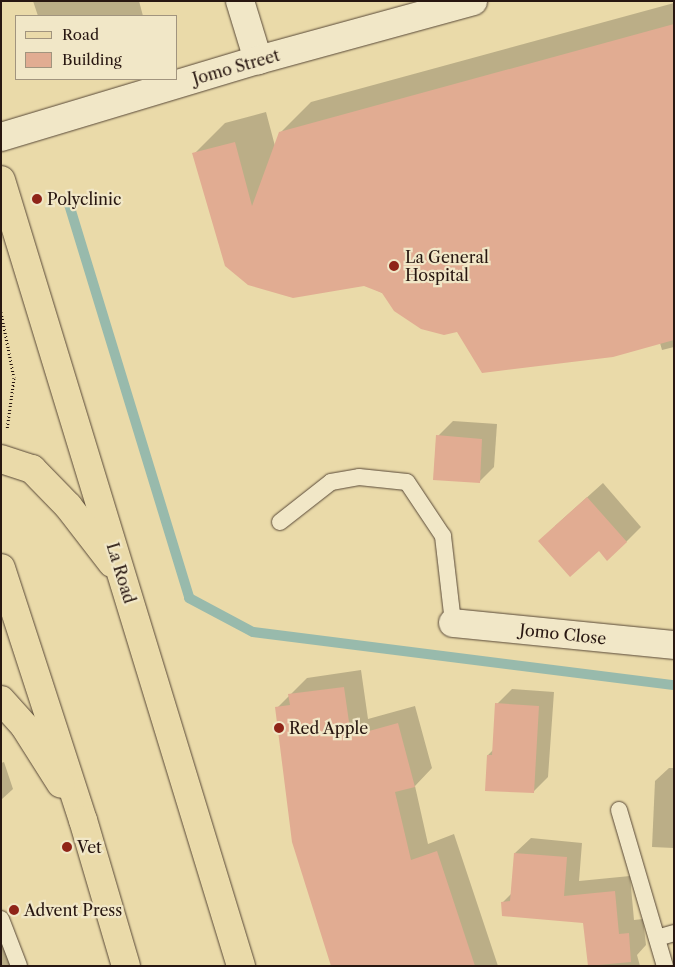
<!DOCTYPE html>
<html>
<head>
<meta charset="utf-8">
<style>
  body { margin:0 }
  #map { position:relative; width:675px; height:967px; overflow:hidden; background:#eadaa9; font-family:"Libre Caslon Text",serif }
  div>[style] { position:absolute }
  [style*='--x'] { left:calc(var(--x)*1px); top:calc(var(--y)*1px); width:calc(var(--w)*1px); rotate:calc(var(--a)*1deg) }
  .shadow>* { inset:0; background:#0003 }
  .stream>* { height:10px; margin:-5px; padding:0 5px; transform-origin:5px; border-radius:5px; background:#98baac }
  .building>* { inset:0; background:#e1ac92 }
  .path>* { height:3px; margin-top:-1.5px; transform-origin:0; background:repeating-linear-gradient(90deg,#281711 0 1px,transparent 0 3.5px) }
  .roads { filter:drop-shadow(0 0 1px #584837) drop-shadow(0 0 1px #584837) }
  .lane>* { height:16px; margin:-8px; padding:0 8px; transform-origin:8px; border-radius:8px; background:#f1e7c7 }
  .street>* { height:28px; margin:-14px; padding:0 14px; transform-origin:14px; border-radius:14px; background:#f1e7c7 }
  .primary>* { height:28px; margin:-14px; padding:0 14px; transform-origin:14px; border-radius:14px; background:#eadaa9 }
  .dots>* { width:14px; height:14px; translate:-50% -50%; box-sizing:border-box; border:2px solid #f1e7c7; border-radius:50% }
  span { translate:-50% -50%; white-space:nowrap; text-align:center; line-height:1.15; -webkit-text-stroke:4.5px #f1e7c7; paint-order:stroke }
  .street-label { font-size:16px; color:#281711 }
  .poi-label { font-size:16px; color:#281711 }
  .left { translate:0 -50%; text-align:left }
  .frame { position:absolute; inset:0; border:2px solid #281711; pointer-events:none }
  .legend { position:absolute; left:15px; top:15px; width:162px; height:65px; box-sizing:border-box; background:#f1e7c7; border:1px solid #a1947e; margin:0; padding:6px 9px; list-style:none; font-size:15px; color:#281711 }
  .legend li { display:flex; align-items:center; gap:10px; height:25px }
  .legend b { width:25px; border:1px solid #a1947e }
</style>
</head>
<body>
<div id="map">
  <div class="shadow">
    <i style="clip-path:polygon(33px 1px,139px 1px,143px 16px,38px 16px)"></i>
    <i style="clip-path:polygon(674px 3px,674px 347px,662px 350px,660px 343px,457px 330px,364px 284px,293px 297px,194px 154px,225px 123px,266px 112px,275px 146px,280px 133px,311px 102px)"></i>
    <i style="clip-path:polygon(453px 421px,497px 424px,494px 467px,479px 482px,438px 436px)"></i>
    <i style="clip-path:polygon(603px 483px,641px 527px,626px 542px,599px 549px,555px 526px)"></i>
    <i style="clip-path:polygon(361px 670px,368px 719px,415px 706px,432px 768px,415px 786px,428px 844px,454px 834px,498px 966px,333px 966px,277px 708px,307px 678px)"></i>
    <i style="clip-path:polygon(512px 689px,554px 692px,548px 777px,533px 792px,488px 755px,494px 749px,497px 704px)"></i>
    <i style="clip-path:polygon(4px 762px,13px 789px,1px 800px,1px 763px)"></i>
    <i style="clip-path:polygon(669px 768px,674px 768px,674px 848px,652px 847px,655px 781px)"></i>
    <i style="clip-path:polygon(531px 838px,582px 843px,579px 881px,630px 876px,634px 920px,643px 919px,646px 945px,637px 955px,640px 966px,589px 966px,584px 921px,503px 902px,512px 893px,515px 853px)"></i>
    <i style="clip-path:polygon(1px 928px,15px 966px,1px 966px)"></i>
  </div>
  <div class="stream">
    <i style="--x:68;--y:201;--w:415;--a:73"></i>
    <i style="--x:189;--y:598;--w:72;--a:28"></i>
    <i style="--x:253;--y:632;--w:424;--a:7.2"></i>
  </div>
  <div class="building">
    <i style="clip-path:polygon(674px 24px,674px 340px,613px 357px,482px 373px,457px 332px,444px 335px,421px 329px,394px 311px,382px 293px,364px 286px,293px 298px,248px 285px,225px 266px,192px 153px,235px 142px,252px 206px,279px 132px)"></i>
    <i style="clip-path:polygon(436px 435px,482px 439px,480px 483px,433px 480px)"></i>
    <i style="clip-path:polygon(587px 497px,627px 542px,607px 561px,599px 551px,570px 577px,538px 541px)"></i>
    <i style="clip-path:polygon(344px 687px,351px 736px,398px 723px,415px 787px,395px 792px,411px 860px,437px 851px,475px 966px,331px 966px,292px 842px,275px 707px,290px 705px,288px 694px)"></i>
    <i style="clip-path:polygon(495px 703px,539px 706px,534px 793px,485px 791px,487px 755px,492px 755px)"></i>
    <i style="clip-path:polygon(514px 853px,567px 857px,564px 896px,615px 891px,619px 934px,629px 933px,631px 962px,588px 966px,583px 923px,502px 916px,501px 902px,510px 901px)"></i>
  </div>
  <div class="path">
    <i style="--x:1;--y:312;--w:67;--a:78.9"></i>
    <i style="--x:14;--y:378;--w:52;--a:97.7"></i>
  </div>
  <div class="roads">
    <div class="lane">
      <i style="--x:280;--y:522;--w:65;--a:-38.1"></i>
      <i style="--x:331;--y:482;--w:28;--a:-10"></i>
      <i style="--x:359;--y:477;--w:48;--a:5.9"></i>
      <i style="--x:407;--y:482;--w:65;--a:56.3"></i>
      <i style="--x:443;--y:536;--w:88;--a:83.4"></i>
      <i style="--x:619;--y:810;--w:163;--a:73.6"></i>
      <i style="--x:1;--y:919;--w:50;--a:69"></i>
      <i style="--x:657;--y:938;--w:18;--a:-16"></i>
    </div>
    <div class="street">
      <i style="--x:240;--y:1;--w:62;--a:73"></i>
      <i style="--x:1;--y:137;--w:268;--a:-16.7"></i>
      <i style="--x:258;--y:60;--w:223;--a:-15.3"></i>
      <i style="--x:453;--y:623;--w:222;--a:5.7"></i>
    </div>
    <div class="primary">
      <i style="--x:1;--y:180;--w:822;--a:73.02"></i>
      <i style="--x:1;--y:459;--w:33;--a:18"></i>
      <i style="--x:32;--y:469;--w:52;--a:45.8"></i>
      <i style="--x:68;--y:506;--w:72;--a:52.3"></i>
      <i style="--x:1;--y:568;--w:265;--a:72"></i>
      <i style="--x:83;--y:820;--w:152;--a:73.6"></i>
      <i style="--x:1;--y:700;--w:36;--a:48"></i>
      <i style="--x:25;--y:727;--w:67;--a:57.7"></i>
    </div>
  </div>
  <div class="dots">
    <i style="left:37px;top:199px;background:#8f2418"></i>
    <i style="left:394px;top:266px;background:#8f2418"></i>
    <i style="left:279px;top:728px;background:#8f2418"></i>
    <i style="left:67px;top:847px;background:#8f2418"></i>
    <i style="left:14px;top:910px;background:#8f2418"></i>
  </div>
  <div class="street-label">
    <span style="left:236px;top:67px;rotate:-16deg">Jomo Street</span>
    <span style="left:121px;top:573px;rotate:73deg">La Road</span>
    <span style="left:563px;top:634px;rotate:6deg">Jomo Close</span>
  </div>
  <div class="poi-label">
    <span class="left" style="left:47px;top:199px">Polyclinic</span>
    <span class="left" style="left:405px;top:266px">La General<br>Hospital</span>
    <span class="left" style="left:289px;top:728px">Red Apple</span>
    <span class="left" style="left:77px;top:847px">Vet</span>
    <span class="left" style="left:24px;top:910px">Advent Press</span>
  </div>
  <div class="frame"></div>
  <ul class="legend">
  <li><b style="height:6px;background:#eadaa9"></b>Road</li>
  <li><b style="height:14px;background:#e1ac92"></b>Building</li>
  </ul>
</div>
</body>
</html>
